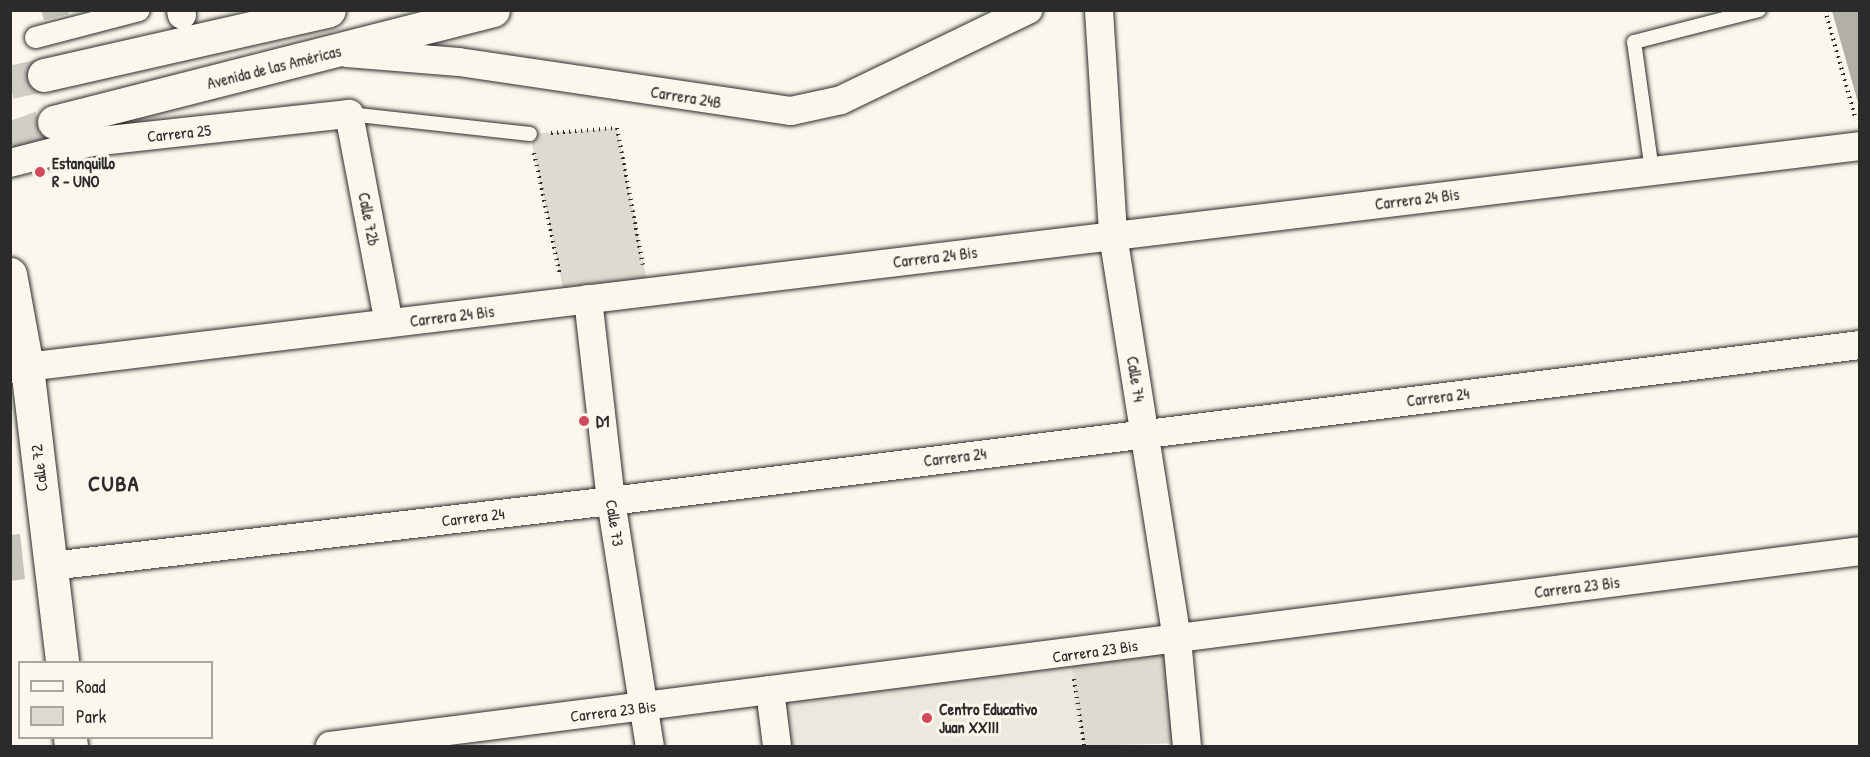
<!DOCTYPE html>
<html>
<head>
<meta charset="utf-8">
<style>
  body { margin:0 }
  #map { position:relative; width:1870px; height:757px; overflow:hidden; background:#fbf7ec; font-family:"Patrick Hand",sans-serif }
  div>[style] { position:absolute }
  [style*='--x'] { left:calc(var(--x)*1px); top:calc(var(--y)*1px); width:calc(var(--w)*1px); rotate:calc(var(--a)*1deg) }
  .built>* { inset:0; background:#ebe8de }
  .green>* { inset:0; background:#dddad0 }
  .water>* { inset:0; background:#b1afa7 }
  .building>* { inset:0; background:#c7c4bc }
  .primary-tunnel>* { height:33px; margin-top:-16.5px; transform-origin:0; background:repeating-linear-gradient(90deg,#d1cec5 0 33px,transparent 0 49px) }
  .path>* { height:4px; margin-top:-2px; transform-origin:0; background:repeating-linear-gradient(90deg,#2b2b2b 0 1.5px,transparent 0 6px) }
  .roads { filter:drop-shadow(0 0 2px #2b2b2b) drop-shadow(0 0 2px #2b2b2b) }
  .service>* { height:14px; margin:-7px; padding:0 7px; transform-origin:7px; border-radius:7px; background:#fbf7ec }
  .pedestrian>* { height:21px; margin:-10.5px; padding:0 10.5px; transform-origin:10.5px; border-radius:10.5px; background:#fbf7ec }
  .minor>* { height:28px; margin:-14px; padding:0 14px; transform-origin:14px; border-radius:14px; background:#fbf7ec }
  .tertiary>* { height:33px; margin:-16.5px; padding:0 16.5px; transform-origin:16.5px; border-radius:16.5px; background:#fbf7ec }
  .primary>* { height:33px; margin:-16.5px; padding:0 16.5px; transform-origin:16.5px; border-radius:16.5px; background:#fbf7ec }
  .dots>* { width:16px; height:16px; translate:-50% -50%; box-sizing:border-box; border:3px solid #fbf7ec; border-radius:50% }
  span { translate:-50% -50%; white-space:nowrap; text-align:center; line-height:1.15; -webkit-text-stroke:6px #fbf7ec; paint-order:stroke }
  .street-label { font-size:16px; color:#2b2b2b }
  .poi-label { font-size:16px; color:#2b2b2b; font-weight:700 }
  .left { translate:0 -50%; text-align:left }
  .district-label { font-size:22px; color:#2b2b2b; font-weight:700; letter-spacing:1.5px }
  .frame { position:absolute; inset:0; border:12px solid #2b2b2b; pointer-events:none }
  .legend { position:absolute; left:18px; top:661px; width:195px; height:78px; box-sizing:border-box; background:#fbf7ec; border:2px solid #a8a59f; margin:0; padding:8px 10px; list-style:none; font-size:18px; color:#2b2b2b }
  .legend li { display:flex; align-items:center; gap:12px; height:30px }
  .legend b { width:30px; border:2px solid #a8a59f }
</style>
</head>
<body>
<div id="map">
  <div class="built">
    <i style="clip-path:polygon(1070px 654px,1084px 746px,777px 746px,770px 690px)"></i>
  </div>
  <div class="green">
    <i style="clip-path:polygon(617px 128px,649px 292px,566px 302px,530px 134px)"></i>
    <i style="clip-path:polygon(1177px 639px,1187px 743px,1084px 746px,1070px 654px)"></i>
  </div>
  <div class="water">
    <i style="clip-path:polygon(1832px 11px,1859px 11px,1859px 106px)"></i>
  </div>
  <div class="building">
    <i style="clip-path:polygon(41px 10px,68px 10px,69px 14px,44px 20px)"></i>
    <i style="clip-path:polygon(20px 534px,25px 579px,10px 581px,10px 535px)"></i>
  </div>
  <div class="primary-tunnel">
    <i style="--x:10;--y:82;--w:35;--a:-12"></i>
    <i style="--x:10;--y:138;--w:47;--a:-20"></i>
  </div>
  <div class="path">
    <i style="--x:1825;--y:10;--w:114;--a:74.3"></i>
    <i style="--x:551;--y:133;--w:66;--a:-4.3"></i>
    <i style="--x:617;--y:128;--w:139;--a:79.3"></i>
    <i style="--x:534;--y:153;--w:125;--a:78"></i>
    <i style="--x:1074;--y:679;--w:68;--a:81.5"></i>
  </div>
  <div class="roads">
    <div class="service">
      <i style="--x:349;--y:114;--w:182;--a:6.3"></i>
      <i style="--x:1652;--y:171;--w:130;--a:-97.9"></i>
      <i style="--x:1634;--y:42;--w:129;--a:-14.4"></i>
    </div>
    <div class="pedestrian">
      <i style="--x:35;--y:37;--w:107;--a:-14.6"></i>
    </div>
    <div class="minor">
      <i style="--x:181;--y:10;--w:5;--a:79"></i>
      <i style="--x:1099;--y:10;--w:225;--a:86.4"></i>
      <i style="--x:1113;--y:235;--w:409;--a:81"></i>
      <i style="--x:1177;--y:639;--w:107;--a:84.7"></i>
      <i style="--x:347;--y:53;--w:112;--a:4.6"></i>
      <i style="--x:459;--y:62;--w:336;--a:8.4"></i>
      <i style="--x:791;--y:111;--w:51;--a:-12.4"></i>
      <i style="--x:841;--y:100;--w:208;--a:-25.7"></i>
      <i style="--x:10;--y:163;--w:84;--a:-14.5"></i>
      <i style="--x:91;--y:142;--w:260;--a:-6.2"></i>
      <i style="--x:349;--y:114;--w:213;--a:79.2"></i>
      <i style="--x:588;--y:299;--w:203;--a:83.5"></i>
      <i style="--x:611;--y:501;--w:248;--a:81"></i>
      <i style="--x:10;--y:369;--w:1863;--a:-6.87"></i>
      <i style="--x:51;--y:566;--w:564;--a:-6.62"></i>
      <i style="--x:611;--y:501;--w:1259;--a:-7.12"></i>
      <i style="--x:770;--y:690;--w:56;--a:82.9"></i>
      <i style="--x:330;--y:746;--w:1542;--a:-7.26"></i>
    </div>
    <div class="tertiary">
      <i style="--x:10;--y:274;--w:95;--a:79.6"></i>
      <i style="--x:27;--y:367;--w:297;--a:83.2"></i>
      <i style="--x:70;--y:738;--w:8;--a:83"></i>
    </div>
    <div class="primary">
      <i style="--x:44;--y:75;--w:292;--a:-12.8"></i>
      <i style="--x:54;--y:122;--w:453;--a:-14.3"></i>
    </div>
  </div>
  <div class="dots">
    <i style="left:40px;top:172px;background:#d1495b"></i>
    <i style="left:584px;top:421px;background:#d1495b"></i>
    <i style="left:927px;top:718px;background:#d1495b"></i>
  </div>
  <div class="street-label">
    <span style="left:274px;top:67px;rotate:-14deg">Avenida de las Américas</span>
    <span style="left:686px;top:97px;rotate:9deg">Carrera 24B</span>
    <span style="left:179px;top:133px;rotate:-6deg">Carrera 25</span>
    <span style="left:1417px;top:199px;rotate:-7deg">Carrera 24 Bis</span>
    <span style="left:369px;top:219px;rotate:79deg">Calle 72b</span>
    <span style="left:935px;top:257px;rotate:-7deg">Carrera 24 Bis</span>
    <span style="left:452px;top:316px;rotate:-7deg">Carrera 24 Bis</span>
    <span style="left:1136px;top:379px;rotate:81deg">Calle 74</span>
    <span style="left:1438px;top:397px;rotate:-7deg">Carrera 24</span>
    <span style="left:955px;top:457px;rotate:-7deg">Carrera 24</span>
    <span style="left:39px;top:468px;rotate:-97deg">Calle 72</span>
    <span style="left:473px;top:517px;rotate:-7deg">Carrera 24</span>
    <span style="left:615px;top:523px;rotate:81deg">Calle 73</span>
    <span style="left:1577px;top:587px;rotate:-7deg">Carrera 23 Bis</span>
    <span style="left:1095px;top:651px;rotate:-8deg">Carrera 23 Bis</span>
    <span style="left:613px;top:711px;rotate:-7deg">Carrera 23 Bis</span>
  </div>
  <div class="poi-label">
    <span class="left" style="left:52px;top:172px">Estanquillo<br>R - UNO</span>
    <span class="left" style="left:596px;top:421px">D1</span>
    <span class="left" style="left:939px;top:718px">Centro Educativo<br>Juan XXIII</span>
  </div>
  <div class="district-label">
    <span style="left:114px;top:484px">CUBA</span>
  </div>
  <div class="frame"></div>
  <ul class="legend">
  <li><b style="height:8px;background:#fbf7ec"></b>Road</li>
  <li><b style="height:16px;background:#dddad0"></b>Park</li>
  </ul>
</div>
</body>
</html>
